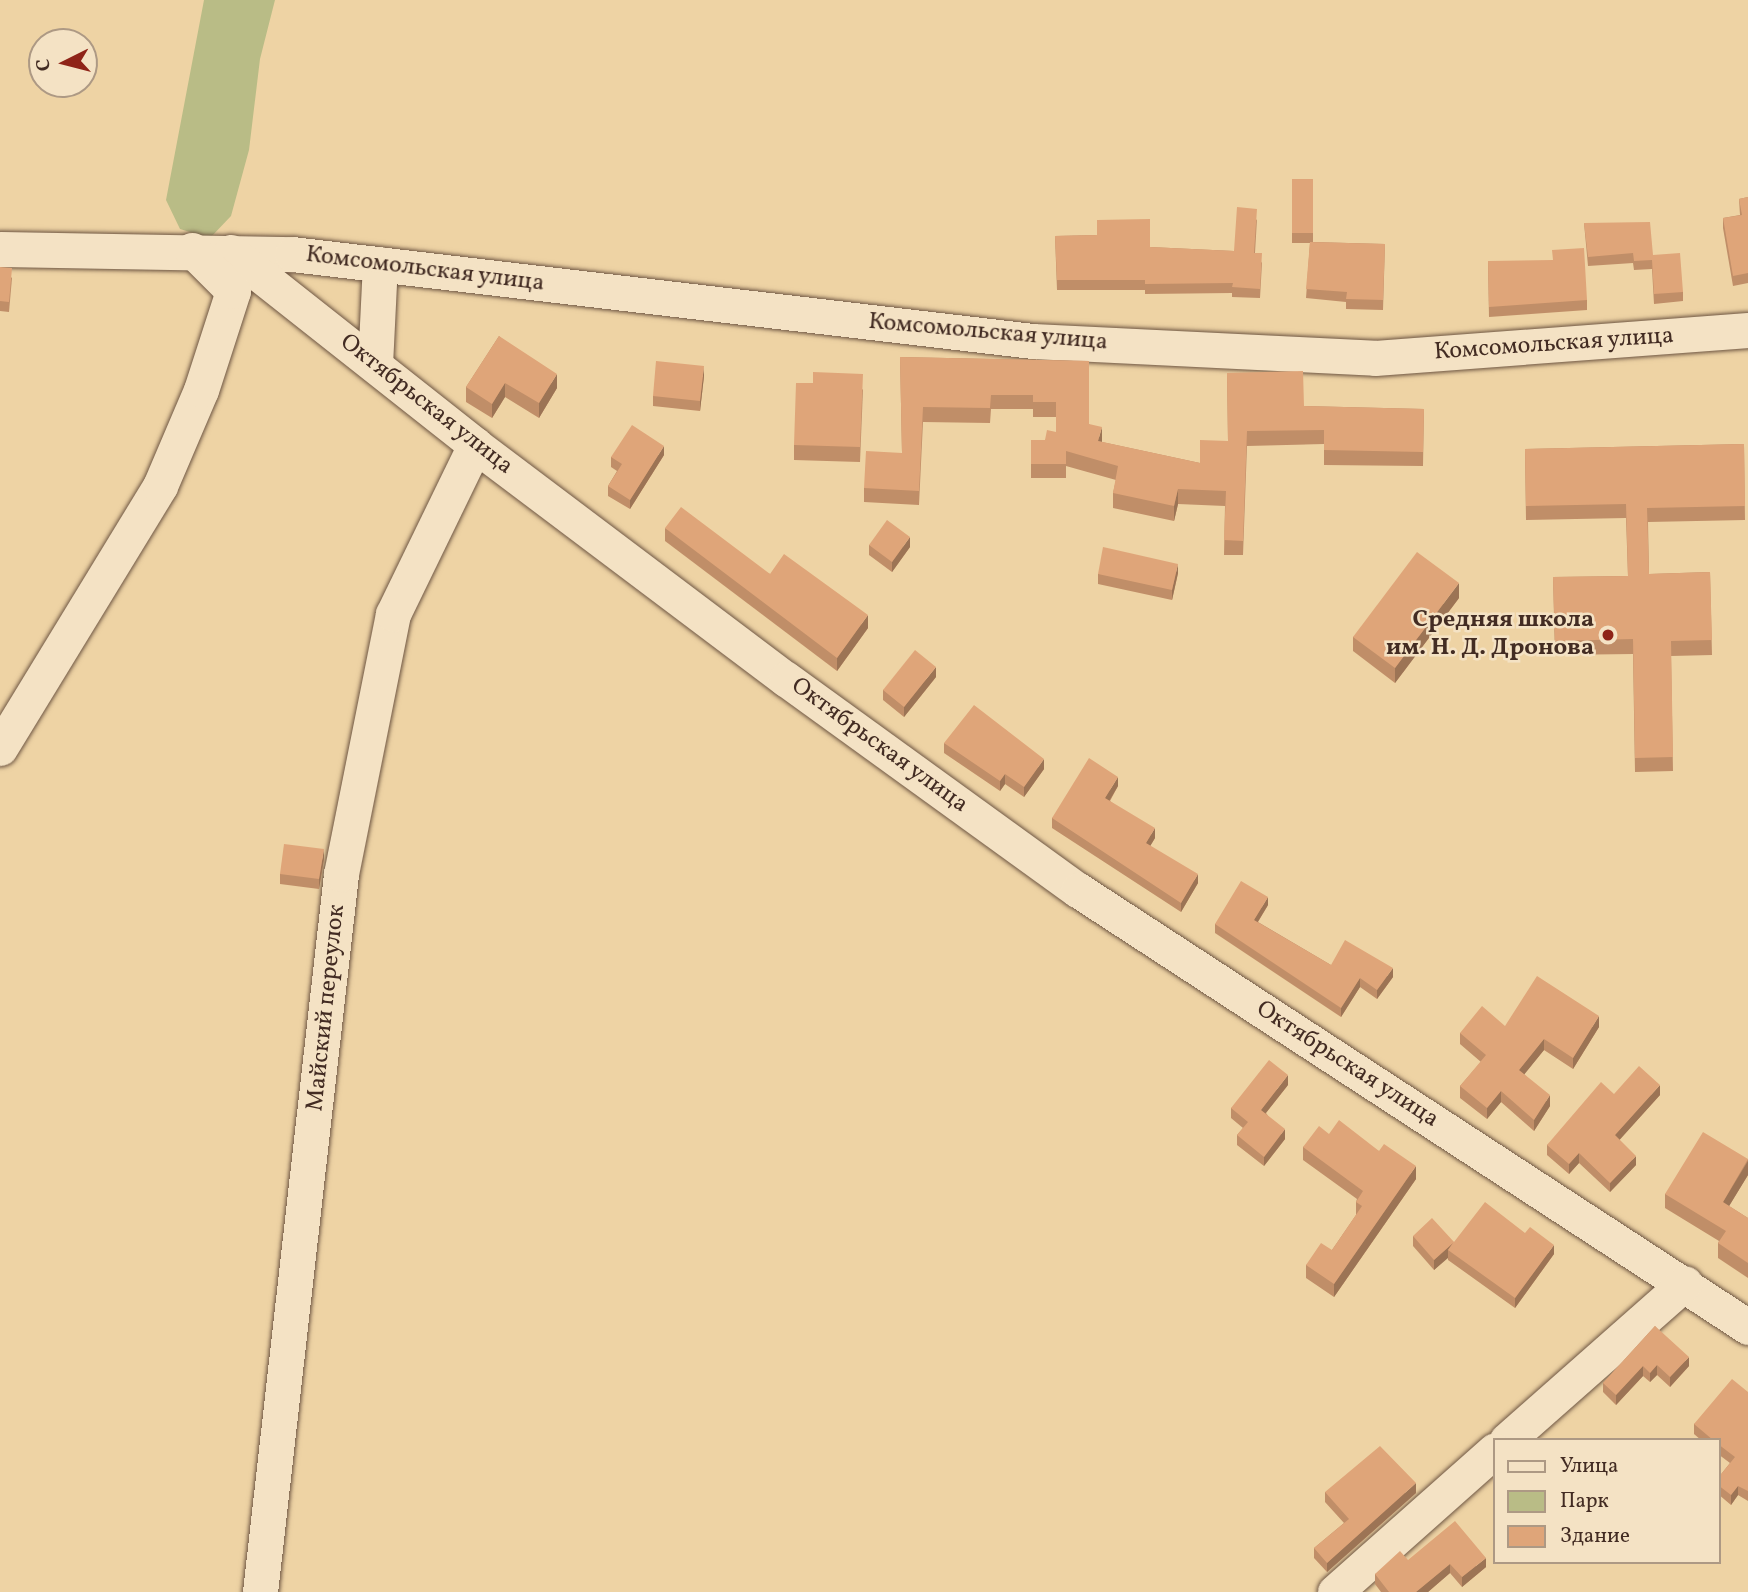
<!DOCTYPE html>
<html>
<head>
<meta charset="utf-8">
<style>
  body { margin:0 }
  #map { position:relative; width:1748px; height:1592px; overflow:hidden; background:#eed3a4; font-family:Vollkorn,serif }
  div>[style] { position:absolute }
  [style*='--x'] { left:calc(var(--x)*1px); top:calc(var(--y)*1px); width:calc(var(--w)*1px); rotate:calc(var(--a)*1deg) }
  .green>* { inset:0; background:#b9bc86 }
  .roads { filter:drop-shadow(0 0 2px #6e5643) drop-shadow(0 0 2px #6e5643) }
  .minor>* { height:35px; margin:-17.5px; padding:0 17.5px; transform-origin:17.5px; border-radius:17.5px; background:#f4e2c4 }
  .wall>* { inset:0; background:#c08e68 }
  .shaded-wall>* { inset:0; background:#9c7455 }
  .building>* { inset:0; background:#dfa579 }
  .dots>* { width:19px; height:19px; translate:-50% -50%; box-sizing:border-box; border:4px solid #f4e2c4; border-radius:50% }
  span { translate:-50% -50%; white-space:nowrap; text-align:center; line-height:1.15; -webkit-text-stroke:5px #f4e2c4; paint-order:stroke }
  .street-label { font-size:24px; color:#432c23 }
  .poi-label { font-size:24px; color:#432c23; font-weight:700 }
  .right { translate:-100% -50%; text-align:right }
  .legend { position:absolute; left:1493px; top:1438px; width:228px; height:126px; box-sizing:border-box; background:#f4e2c4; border:2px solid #ad9984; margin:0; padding:9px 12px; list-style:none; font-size:21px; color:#432c23 }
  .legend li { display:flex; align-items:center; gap:14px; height:35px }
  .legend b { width:35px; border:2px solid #ad9984 }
  .north { position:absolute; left:28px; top:28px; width:70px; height:70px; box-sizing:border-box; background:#f4e2c4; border:2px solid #ad9984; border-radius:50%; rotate:264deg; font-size:19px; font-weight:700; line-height:28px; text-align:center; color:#432c23 }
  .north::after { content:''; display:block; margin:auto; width:24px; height:32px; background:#8f2418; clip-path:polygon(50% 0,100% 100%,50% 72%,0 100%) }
</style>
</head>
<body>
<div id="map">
  <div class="green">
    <i style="clip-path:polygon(204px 0,275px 0,260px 59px,249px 150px,231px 216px,210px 238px,180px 229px,166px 200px)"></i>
  </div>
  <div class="roads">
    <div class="minor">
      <i style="--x:0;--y:249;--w:292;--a:1"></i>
      <i style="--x:292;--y:254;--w:746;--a:6.7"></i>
      <i style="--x:1033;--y:341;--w:342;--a:2.8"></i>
      <i style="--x:1375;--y:358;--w:374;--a:-4.3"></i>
      <i style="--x:231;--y:252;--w:311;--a:38.3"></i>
      <i style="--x:475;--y:445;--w:389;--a:37"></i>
      <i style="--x:786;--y:679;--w:360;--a:35.9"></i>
      <i style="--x:1078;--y:890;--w:800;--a:33.11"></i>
      <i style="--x:375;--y:365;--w:101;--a:-87.2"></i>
      <i style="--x:0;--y:748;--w:307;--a:-58.6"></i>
      <i style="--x:160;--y:486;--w:104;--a:-66.9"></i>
      <i style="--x:201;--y:390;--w:104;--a:-72.1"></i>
      <i style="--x:233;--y:291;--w:58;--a:-135"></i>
      <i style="--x:1507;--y:1440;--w:237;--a:-41.4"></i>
      <i style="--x:260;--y:1592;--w:723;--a:-83.56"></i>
      <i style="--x:341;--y:874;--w:265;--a:-78.7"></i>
      <i style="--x:393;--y:614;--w:188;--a:-64.1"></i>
      <i style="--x:1335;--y:1592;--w:213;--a:-41.6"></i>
    </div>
  </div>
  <div class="wall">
    <i style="clip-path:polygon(1292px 179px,1313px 179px,1313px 242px,1385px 244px,1383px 310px,1346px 309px,1346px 302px,1306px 298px,1310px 243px,1292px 243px)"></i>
    <i style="clip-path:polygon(1748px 197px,1748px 283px,1733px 286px,1723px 228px,1723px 218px,1740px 215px,1739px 199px)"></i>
    <i style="clip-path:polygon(1257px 219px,1255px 253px,1262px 263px,1260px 298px,1232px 297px,1232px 293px,1145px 294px,1145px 290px,1057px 290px,1055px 236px,1097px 235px,1150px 247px,1234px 251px)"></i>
    <i style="clip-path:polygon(1584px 223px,1653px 255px,1683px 292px,1683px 301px,1654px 304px,1652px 269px,1634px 270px,1633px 263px,1588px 266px)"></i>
    <i style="clip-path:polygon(1488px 261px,1587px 300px,1587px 310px,1489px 317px)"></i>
    <i style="clip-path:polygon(0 267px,12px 278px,9px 312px,0 311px)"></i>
    <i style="clip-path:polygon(499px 336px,557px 388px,539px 418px,505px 397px,492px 418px,466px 402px,466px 387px)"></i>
    <i style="clip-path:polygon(900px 357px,1089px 361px,1089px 424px,1102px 442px,1200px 463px,1228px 441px,1227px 373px,1304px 406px,1424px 409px,1423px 466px,1324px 465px,1324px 444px,1247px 446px,1243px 555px,1224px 555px,1225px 506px,1178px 504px,1174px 521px,1113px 508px,1113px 493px,1116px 480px,1066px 466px,1066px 478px,1031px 478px,1031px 440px,1045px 440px,1056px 432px,1056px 417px,1033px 417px,1033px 409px,991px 409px,990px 423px,923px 422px,919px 505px,864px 502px,864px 488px,902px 453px)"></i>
    <i style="clip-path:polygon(704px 376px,700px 411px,653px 406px,653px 396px)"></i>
    <i style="clip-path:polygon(863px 389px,860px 462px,794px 460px,794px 445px)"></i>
    <i style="clip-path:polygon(1744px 444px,1745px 520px,1648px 522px,1649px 574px,1710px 572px,1712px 655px,1671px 656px,1673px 771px,1635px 772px,1633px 654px,1555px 655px,1553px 577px,1628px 576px,1626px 518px,1526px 520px,1525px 449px)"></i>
    <i style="clip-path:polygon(664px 455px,630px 509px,608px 496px,608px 486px,617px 471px,611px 467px,611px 457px)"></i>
    <i style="clip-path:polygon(665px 528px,770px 574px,868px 628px,837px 671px,665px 541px)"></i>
    <i style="clip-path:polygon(869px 545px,910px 547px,892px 572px,869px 555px)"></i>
    <i style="clip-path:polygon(1178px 573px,1172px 600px,1098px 584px,1098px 574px)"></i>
    <i style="clip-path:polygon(1459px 598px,1395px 683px,1353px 651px,1353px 637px)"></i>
    <i style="clip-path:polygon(936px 677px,904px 717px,883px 700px,883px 690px)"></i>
    <i style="clip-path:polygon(944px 743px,1044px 769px,1024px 797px,1005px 784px,1000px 791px,944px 753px)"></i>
    <i style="clip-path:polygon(1118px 786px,1110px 801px,1155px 838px,1150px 846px,1198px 883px,1181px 912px,1052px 828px,1052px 818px)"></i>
    <i style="clip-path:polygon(324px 859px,319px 889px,280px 884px,280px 874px)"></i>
    <i style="clip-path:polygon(1268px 905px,1258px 922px,1331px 965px,1393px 977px,1377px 999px,1360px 987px,1341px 1017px,1215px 933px,1215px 924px)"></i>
    <i style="clip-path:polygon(1505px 1026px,1599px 1027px,1573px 1069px,1544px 1050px,1524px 1074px,1550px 1106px,1534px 1131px,1501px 1102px,1487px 1119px,1460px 1098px,1460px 1086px,1481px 1062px,1460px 1044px,1460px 1033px)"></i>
    <i style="clip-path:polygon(1288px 1085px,1266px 1113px,1285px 1139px,1264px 1166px,1237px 1145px,1237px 1135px,1243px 1128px,1231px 1118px,1231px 1108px)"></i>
    <i style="clip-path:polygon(1614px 1094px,1660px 1095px,1619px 1140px,1636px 1165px,1610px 1192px,1579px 1163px,1569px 1174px,1547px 1155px,1547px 1145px)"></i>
    <i style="clip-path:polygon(1329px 1134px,1379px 1151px,1416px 1179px,1334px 1297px,1306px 1278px,1306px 1265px,1332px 1250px,1356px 1215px,1356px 1202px,1357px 1199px,1303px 1160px,1303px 1147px)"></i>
    <i style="clip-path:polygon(1748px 1159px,1748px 1175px,1729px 1206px,1748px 1218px,1748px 1278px,1718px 1258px,1718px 1243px,1719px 1241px,1665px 1208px,1665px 1194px)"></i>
    <i style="clip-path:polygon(1413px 1236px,1454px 1242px,1554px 1254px,1515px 1308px,1448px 1260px,1448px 1257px,1434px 1270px,1413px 1246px)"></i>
    <i style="clip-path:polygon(1655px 1326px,1689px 1366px,1670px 1387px,1657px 1375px,1650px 1382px,1643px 1376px,1616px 1405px,1603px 1392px,1603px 1383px)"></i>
    <i style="clip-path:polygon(1748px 1392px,1748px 1501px,1738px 1495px,1731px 1505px,1718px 1494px,1718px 1478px,1730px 1463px,1718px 1454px,1718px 1440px,1701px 1440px,1694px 1434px,1694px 1424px)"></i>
    <i style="clip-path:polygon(1325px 1492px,1416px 1493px,1327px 1572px,1314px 1558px,1314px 1548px,1344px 1523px,1325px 1502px)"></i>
    <i style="clip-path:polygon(1408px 1560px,1486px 1567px,1462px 1587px,1450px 1573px,1428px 1592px,1381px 1592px,1375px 1584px,1375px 1574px)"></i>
  </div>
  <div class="shaded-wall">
    <i style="clip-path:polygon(704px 366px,704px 376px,700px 411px,700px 401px)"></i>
    <i style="clip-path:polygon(557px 374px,557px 388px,539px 418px,539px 403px)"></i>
    <i style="clip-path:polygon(505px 383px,505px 397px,492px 418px,492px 404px)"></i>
    <i style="clip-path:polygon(1102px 427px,1102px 442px,1098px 441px)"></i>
    <i style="clip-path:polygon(664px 446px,664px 455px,630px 509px,630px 500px)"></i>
    <i style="clip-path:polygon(1178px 489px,1178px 504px,1174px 521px,1174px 506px)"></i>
    <i style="clip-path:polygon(910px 537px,910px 547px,892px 572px,892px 562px)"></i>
    <i style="clip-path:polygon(1178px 564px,1178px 573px,1172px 600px,1172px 590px)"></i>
    <i style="clip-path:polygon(1459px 583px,1459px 598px,1395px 683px,1395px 668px)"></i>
    <i style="clip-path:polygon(868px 615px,868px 628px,837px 671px,837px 658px)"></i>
    <i style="clip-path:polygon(936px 667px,936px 677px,904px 717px,904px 707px)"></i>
    <i style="clip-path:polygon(1044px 759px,1044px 769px,1024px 797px,1024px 787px)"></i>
    <i style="clip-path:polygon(1005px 774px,1005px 784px,1000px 791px,1000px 781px)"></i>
    <i style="clip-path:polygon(1118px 777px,1118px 786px,1105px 808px,1105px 798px)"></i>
    <i style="clip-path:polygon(1155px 828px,1155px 838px,1146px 853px,1146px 843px)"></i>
    <i style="clip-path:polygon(324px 849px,324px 859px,319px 889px,319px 879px)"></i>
    <i style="clip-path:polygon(1198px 874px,1198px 883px,1181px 912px,1181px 903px)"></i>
    <i style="clip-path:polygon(1268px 897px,1268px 905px,1254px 928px,1254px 920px)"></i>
    <i style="clip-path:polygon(1393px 968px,1393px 977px,1377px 999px,1377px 990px)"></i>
    <i style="clip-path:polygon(1360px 978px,1360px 987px,1341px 1017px,1341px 1008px)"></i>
    <i style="clip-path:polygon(1599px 1016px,1599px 1027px,1573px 1069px,1573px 1058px)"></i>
    <i style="clip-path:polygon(1544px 1039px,1544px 1050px,1519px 1081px,1519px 1070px)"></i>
    <i style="clip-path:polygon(1288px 1075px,1288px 1085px,1261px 1119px,1261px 1110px)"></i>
    <i style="clip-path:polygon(1660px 1085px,1660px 1095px,1615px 1145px,1615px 1135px)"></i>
    <i style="clip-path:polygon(1501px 1091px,1501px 1102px,1487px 1119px,1487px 1108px)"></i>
    <i style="clip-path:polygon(1550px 1095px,1550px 1106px,1534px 1131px,1534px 1120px)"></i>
    <i style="clip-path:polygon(1285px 1129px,1285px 1139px,1264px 1166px,1264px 1157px)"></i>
    <i style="clip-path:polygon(1579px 1153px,1579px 1163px,1569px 1174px,1569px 1164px)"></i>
    <i style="clip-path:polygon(1636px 1156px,1636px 1165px,1610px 1192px,1610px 1183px)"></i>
    <i style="clip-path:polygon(1748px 1161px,1748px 1175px,1723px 1216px,1723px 1202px)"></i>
    <i style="clip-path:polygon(1416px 1166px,1416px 1179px,1334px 1297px,1334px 1284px)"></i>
    <i style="clip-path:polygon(1453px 1243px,1448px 1250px,1448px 1258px,1434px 1270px,1434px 1260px)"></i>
    <i style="clip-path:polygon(1554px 1245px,1554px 1254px,1515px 1308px,1515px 1298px)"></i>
    <i style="clip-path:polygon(1689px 1357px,1689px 1366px,1670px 1387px,1670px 1377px)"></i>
    <i style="clip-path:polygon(1657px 1365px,1657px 1375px,1650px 1382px,1650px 1373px)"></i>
    <i style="clip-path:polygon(1643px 1366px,1643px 1376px,1616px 1405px,1616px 1395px)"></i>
    <i style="clip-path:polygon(1416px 1483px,1416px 1493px,1327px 1572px,1327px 1563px)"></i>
    <i style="clip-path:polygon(1738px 1486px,1738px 1495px,1731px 1505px,1731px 1495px)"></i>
    <i style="clip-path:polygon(1486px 1558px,1486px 1567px,1462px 1587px,1462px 1577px)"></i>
    <i style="clip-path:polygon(1450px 1564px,1450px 1573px,1428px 1592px,1416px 1592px)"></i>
  </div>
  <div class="building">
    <i style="clip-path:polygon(1292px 179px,1313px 179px,1313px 233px,1292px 233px)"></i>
    <i style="clip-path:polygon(1748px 197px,1748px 273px,1733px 276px,1723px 218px,1742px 215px,1739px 199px)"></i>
    <i style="clip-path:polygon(1237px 207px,1257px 209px,1254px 253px,1262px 253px,1260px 289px,1232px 287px,1233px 283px,1145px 284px,1145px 280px,1057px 280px,1055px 236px,1097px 235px,1097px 220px,1150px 219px,1150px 247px,1234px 251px)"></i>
    <i style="clip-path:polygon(1650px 222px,1653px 255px,1680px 253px,1683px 292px,1654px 294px,1652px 260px,1634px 261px,1633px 253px,1588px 257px,1584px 223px)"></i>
    <i style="clip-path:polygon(1310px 242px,1385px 244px,1383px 300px,1346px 299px,1347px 292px,1306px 289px)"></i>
    <i style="clip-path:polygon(1584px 248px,1587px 300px,1489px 307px,1488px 261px,1553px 260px,1552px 250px)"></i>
    <i style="clip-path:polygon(0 267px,12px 268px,9px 302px,0 301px)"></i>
    <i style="clip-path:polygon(499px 336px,557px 374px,539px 403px,505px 383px,492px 404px,466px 387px)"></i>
    <i style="clip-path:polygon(900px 357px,1089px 361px,1089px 424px,1102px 427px,1098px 441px,1200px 463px,1200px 440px,1228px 441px,1227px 373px,1303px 371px,1304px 406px,1424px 409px,1423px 452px,1324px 450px,1324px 430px,1247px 431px,1243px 541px,1224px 540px,1226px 491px,1178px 489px,1174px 506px,1113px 493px,1118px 466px,1066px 451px,1066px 464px,1031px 464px,1031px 440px,1045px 440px,1047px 430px,1056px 432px,1056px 402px,1033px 402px,1033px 395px,991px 395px,990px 408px,923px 407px,919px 491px,864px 488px,866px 451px,902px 453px)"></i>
    <i style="clip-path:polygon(656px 361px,704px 366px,700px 401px,653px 396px)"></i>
    <i style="clip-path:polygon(813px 372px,863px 374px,860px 447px,794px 445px,796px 383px,813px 383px)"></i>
    <i style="clip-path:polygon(632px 425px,664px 446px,630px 500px,608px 486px,622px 464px,611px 457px)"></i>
    <i style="clip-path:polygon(1744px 444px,1745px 506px,1647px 508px,1649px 574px,1710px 572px,1712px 640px,1671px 641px,1673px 757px,1635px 758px,1633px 639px,1555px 641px,1553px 577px,1628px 576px,1626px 504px,1526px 506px,1525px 449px)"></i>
    <i style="clip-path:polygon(681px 507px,770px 574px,784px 554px,868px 615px,837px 658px,665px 528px)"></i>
    <i style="clip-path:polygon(887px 520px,910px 537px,892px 562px,869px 545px)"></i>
    <i style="clip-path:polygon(1103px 547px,1178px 564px,1172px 590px,1098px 574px)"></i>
    <i style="clip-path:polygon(1417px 552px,1459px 583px,1395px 668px,1353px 637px)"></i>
    <i style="clip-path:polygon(915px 650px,936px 667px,904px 707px,883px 690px)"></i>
    <i style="clip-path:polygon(974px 705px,1044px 759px,1024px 787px,1005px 774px,1000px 781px,944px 743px)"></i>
    <i style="clip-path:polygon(1089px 758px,1118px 777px,1105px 798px,1155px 828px,1146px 843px,1198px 874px,1181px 903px,1052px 818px)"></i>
    <i style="clip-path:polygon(284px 844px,324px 849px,319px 879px,280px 874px)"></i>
    <i style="clip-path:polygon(1241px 881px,1268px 897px,1254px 920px,1331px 965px,1345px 940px,1393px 968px,1377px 990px,1360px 978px,1341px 1008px,1215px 924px)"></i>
    <i style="clip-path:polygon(1537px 976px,1599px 1016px,1573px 1058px,1544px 1039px,1519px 1070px,1550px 1095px,1534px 1120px,1501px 1091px,1487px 1108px,1460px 1086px,1486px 1055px,1460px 1033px,1482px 1006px,1505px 1026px)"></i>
    <i style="clip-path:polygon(1269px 1060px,1288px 1075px,1261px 1110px,1285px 1129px,1264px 1157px,1237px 1135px,1248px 1122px,1231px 1108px)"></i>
    <i style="clip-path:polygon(1639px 1066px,1660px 1085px,1615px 1135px,1636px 1156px,1610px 1183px,1579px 1153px,1569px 1164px,1547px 1145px,1601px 1082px,1614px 1094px)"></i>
    <i style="clip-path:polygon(1339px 1120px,1379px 1151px,1384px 1144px,1416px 1166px,1334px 1284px,1306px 1265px,1321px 1243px,1332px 1250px,1362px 1206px,1356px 1202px,1363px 1191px,1303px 1147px,1319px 1126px,1329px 1134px)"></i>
    <i style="clip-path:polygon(1703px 1132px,1748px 1159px,1723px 1202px,1748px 1218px,1748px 1263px,1718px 1243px,1726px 1231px,1665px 1194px)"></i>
    <i style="clip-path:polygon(1485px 1202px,1525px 1233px,1530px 1227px,1554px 1245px,1515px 1298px,1448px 1250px,1453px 1243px,1434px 1260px,1413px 1236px,1432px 1218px,1454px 1242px)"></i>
    <i style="clip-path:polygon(1655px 1326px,1689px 1357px,1670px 1377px,1657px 1365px,1650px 1373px,1643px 1366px,1616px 1395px,1603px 1383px)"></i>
    <i style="clip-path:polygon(1732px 1379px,1748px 1392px,1748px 1491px,1738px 1486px,1731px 1495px,1718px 1485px,1718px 1478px,1735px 1457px,1718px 1444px,1718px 1440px,1713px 1440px,1694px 1424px)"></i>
    <i style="clip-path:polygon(1380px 1446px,1416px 1483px,1327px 1563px,1314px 1548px,1349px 1519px,1325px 1492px)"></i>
    <i style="clip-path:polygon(1455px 1521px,1486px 1558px,1462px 1577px,1450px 1564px,1416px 1592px,1389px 1592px,1375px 1574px,1400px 1551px,1408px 1560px)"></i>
  </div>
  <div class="dots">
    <i style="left:1608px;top:635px;background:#8f2418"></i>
  </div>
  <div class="street-label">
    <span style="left:425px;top:270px;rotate:7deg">Комсомольская улица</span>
    <span style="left:988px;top:333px;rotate:5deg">Комсомольская улица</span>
    <span style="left:1554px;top:345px;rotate:-4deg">Комсомольская улица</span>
    <span style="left:426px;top:405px;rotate:38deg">Октябрьская улица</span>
    <span style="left:879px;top:746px;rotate:36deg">Октябрьская улица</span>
    <span style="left:327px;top:1008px;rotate:-84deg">Майский переулок</span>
    <span style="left:1347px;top:1065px;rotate:33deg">Октябрьская улица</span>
  </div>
  <div class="poi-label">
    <span class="right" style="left:1594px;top:635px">Средняя школа<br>им. Н. Д. Дронова</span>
  </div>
  <ul class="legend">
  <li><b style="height:9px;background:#f4e2c4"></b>Улица</li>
  <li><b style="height:19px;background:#b9bc86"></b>Парк</li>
  <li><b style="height:19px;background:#dfa579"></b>Здание</li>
  </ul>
  <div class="north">С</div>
</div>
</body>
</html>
